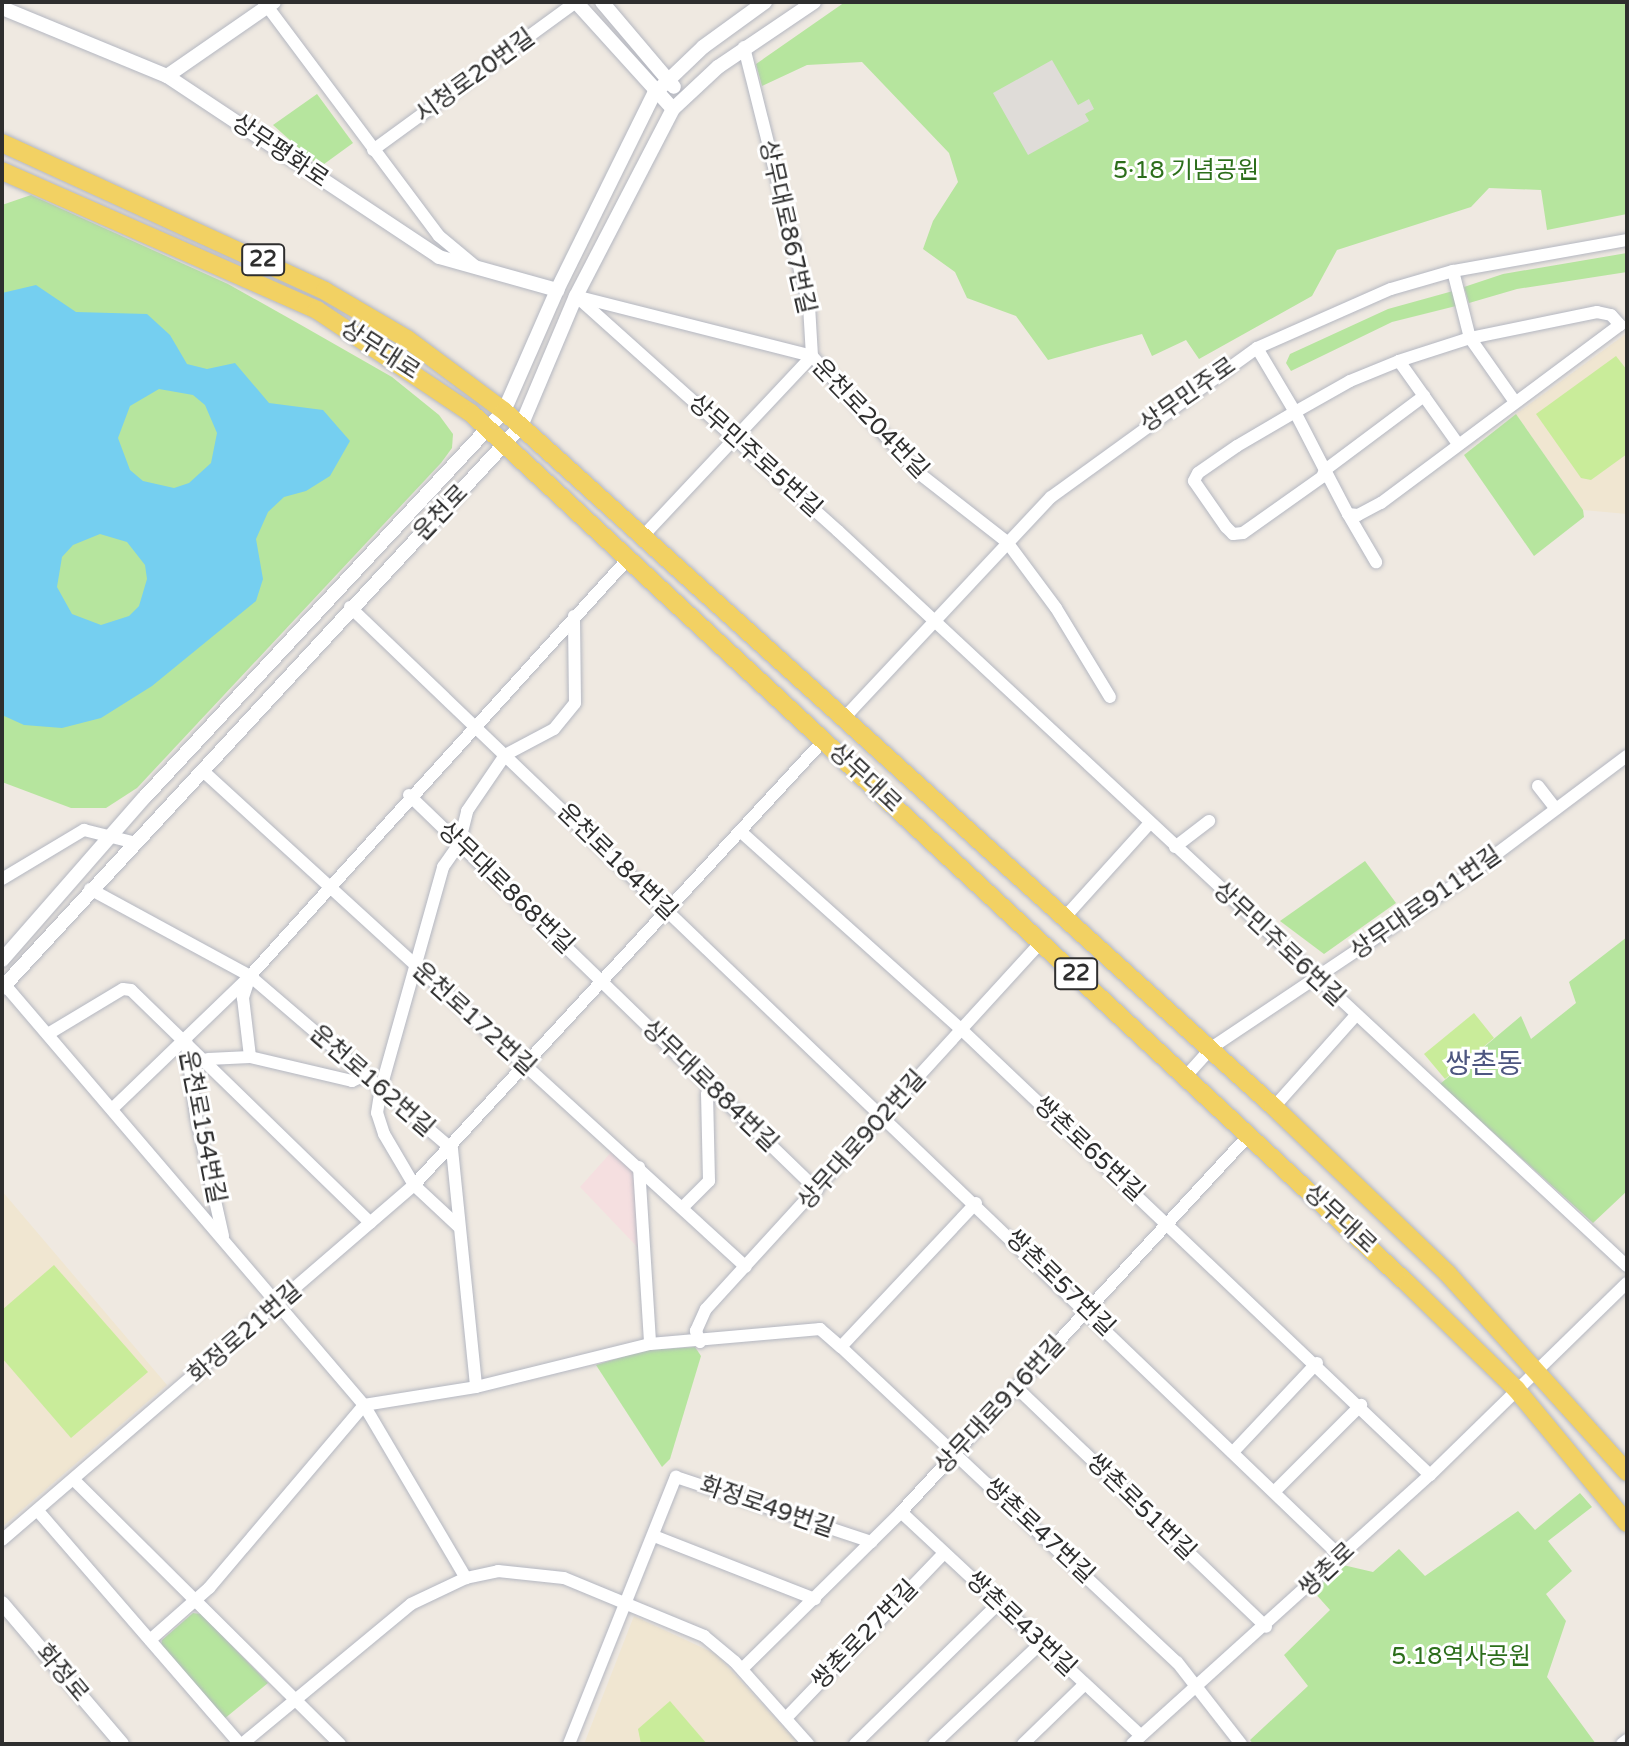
<!DOCTYPE html>
<html>
<head>
<meta charset="utf-8">
<style>
  body { margin:0 }
  #map { position:relative; width:1629px; height:1746px; overflow:hidden; background:#efe9e1; font-family:"Varela Round","Noto Sans KR",sans-serif }
  div>[style] { position:absolute }
  [style*='--x'] { left:calc(var(--x)*1px); top:calc(var(--y)*1px); width:calc(var(--w)*1px); rotate:calc(var(--a)*1deg) }
  .education>* { inset:0; background:#f0e6d1 }
  .medical>* { inset:0; background:#f5dfe0 }
  .green>* { inset:0; background:#b6e59e }
  .pitch>* { inset:0; background:#c9ec9a }
  .plaza>* { inset:0; background:#dfdcd8 }
  .water>* { inset:0; background:#75cff0 }
  .roads { filter:drop-shadow(0 0 2px #b4b7c1) drop-shadow(0 0 2px #b4b7c1) }
  .minor>* { height:12px; margin:-6px; padding:0 6px; transform-origin:6px; border-radius:6px; background:#fff }
  .tertiary>* { height:14px; margin:-7px; padding:0 7px; transform-origin:7px; border-radius:7px; background:#fff }
  .primary>* { height:18px; margin:-9px; padding:0 9px; transform-origin:9px; border-radius:9px; background:#f2d163 }
  span { translate:-50% -50%; white-space:nowrap; text-align:center; line-height:1.15; -webkit-text-stroke:6px #fff; paint-order:stroke }
  .shield-label span { padding:2px 6px; background:#fff; border:2px solid; border-radius:6px; -webkit-text-stroke-width:0 }
  .shield-label { font-size:22px; color:#2e2e2e; font-weight:700 }
  .street-label { font-size:24px; color:#2e2e2e }
  .park-label { font-size:24px; color:#2c6e1b }
  .quarter-label { font-size:28px; color:#4d5680 }
  .frame { position:absolute; inset:0; border:4px solid #2e2e2e; pointer-events:none }
</style>
</head>
<body>
<div id="map">
  <div class="education">
    <i style="clip-path:polygon(1627px 333px,1627px 514px,1583px 510px,1516px 414px)"></i>
    <i style="clip-path:polygon(2px 1191px,167px 1385px,2px 1527px)"></i>
    <i style="clip-path:polygon(634px 1616px,716px 1654px,799px 1744px,584px 1744px)"></i>
  </div>
  <div class="medical">
    <i style="clip-path:polygon(614px 1149px,635px 1167px,644px 1254px,580px 1187px)"></i>
  </div>
  <div class="green">
    <i style="clip-path:polygon(845px 2px,1627px 2px,1627px 214px,1547px 230px,1541px 190px,1489px 188px,1471px 207px,1337px 250px,1312px 296px,1199px 359px,1186px 340px,1152px 356px,1142px 334px,1048px 360px,1016px 316px,967px 298px,955px 272px,923px 249px,933px 221px,958px 182px,949px 153px,862px 62px,807px 65px,762px 86px,756px 64px)"></i>
    <i style="clip-path:polygon(317px 94px,353px 143px,320px 167px,273px 125px)"></i>
    <i style="clip-path:polygon(31px 195px,228px 284px,301px 325px,392px 377px,439px 415px,453px 434px,452px 448px,441px 463px,137px 788px,106px 808px,71px 808px,2px 782px,2px 205px)"></i>
    <i style="clip-path:polygon(1627px 253px,1627px 272px,1517px 289px,1469px 303px,1464px 287px,1503px 274px)"></i>
    <i style="clip-path:polygon(1453px 291px,1456px 306px,1392px 322px,1291px 371px,1286px 363px,1290px 354px,1388px 309px)"></i>
    <i style="clip-path:polygon(1516px 414px,1583px 510px,1584px 517px,1534px 556px,1464px 455px)"></i>
    <i style="clip-path:polygon(1365px 861px,1396px 903px,1324px 954px,1280px 921px)"></i>
    <i style="clip-path:polygon(1627px 937px,1627px 1191px,1593px 1223px,1440px 1084px,1521px 1016px,1531px 1039px,1576px 1003px,1569px 982px)"></i>
    <i style="clip-path:polygon(695px 1347px,701px 1356px,670px 1459px,662px 1467px,596px 1365px,645px 1350px)"></i>
    <i style="clip-path:polygon(1580px 1493px,1592px 1507px,1548px 1541px,1572px 1571px,1546px 1594px,1566px 1621px,1547px 1677px,1596px 1744px,1253px 1744px,1250px 1740px,1308px 1686px,1284px 1655px,1330px 1610px,1313px 1591px,1343px 1565px,1373px 1572px,1399px 1549px,1425px 1576px,1518px 1511px,1535px 1530px)"></i>
    <i style="clip-path:polygon(193px 1613px,201px 1614px,268px 1683px,224px 1719px,161px 1646px,162px 1640px)"></i>
  </div>
  <div class="pitch">
    <i style="clip-path:polygon(1616px 356px,1627px 370px,1627px 454px,1591px 480px,1581px 478px,1536px 414px)"></i>
    <i style="clip-path:polygon(1474px 1013px,1494px 1038px,1445px 1079px,1424px 1054px)"></i>
    <i style="clip-path:polygon(54px 1265px,148px 1372px,71px 1438px,2px 1358px,2px 1310px)"></i>
    <i style="clip-path:polygon(670px 1701px,707px 1744px,641px 1744px,638px 1729px)"></i>
  </div>
  <div class="plaza">
    <i style="clip-path:polygon(1052px 60px,1078px 105px,1089px 99px,1094px 109px,1085px 114px,1089px 121px,1028px 155px,993px 93px)"></i>
  </div>
  <div class="water">
    <i style="clip-path:polygon(evenodd,36px 285px,76px 312px,147px 314px,170px 335px,187px 364px,207px 369px,235px 363px,269px 403px,323px 410px,350px 441px,330px 476px,306px 491px,284px 497px,268px 512px,256px 539px,263px 579px,256px 601px,152px 686px,101px 718px,62px 728px,24px 725px,2px 715px,2px 293px,36px 285px,159px 389px,193px 395px,205px 405px,217px 433px,211px 463px,189px 483px,174px 488px,143px 481px,130px 470px,118px 438px,130px 406px,159px 389px,36px 285px,100px 534px,127px 542px,145px 565px,147px 579px,139px 606px,129px 616px,101px 625px,72px 614px,57px 587px,62px 557px,73px 545px,100px 534px)"></i>
  </div>
  <div class="roads">
    <div class="minor">
      <i style="--x:264;--y:2;--w:292;--a:53.2"></i>
      <i style="--x:439;--y:236;--w:47;--a:39.8"></i>
      <i style="--x:373;--y:150;--w:251;--a:-36.1"></i>
      <i style="--x:1453;--y:271;--w:69;--a:75.8"></i>
      <i style="--x:1470;--y:338;--w:78;--a:54.9"></i>
      <i style="--x:576;--y:296;--w:352;--a:41.9"></i>
      <i style="--x:838;--y:531;--w:1078;--a:42.97"></i>
      <i style="--x:579;--y:297;--w:240;--a:14.2"></i>
      <i style="--x:812;--y:356;--w:160;--a:47.5"></i>
      <i style="--x:920;--y:474;--w:110;--a:38"></i>
      <i style="--x:1007;--y:542;--w:82;--a:53.4"></i>
      <i style="--x:1056;--y:608;--w:104;--a:58.8"></i>
      <i style="--x:1257;--y:348;--w:74;--a:59.3"></i>
      <i style="--x:1295;--y:412;--w:65;--a:62.7"></i>
      <i style="--x:1325;--y:470;--w:50;--a:62.4"></i>
      <i style="--x:1348;--y:514;--w:10;--a:6"></i>
      <i style="--x:1358;--y:515;--w:26;--a:-28"></i>
      <i style="--x:1381;--y:503;--w:298;--a:-36.7"></i>
      <i style="--x:1620;--y:325;--w:13;--a:-132"></i>
      <i style="--x:1611;--y:315;--w:14;--a:-168"></i>
      <i style="--x:1597;--y:312;--w:130;--a:168.4"></i>
      <i style="--x:1470;--y:338;--w:75;--a:162.1"></i>
      <i style="--x:1399;--y:361;--w:53;--a:157.8"></i>
      <i style="--x:1350;--y:381;--w:63;--a:150.6"></i>
      <i style="--x:1295;--y:412;--w:67;--a:149.6"></i>
      <i style="--x:1237;--y:446;--w:47;--a:145.3"></i>
      <i style="--x:1198;--y:473;--w:9;--a:117"></i>
      <i style="--x:1194;--y:481;--w:56;--a:55.2"></i>
      <i style="--x:1226;--y:527;--w:10;--a:45"></i>
      <i style="--x:1233;--y:534;--w:10;--a:-6"></i>
      <i style="--x:1243;--y:533;--w:97;--a:-35.3"></i>
      <i style="--x:1322;--y:477;--w:8;--a:-67"></i>
      <i style="--x:1325;--y:470;--w:124;--a:-36.8"></i>
      <i style="--x:1399;--y:361;--w:102;--a:54.6"></i>
      <i style="--x:1348;--y:514;--w:56;--a:59.7"></i>
      <i style="--x:644;--y:535;--w:245;--a:-46.8"></i>
      <i style="--x:812;--y:356;--w:50;--a:-93.4"></i>
      <i style="--x:809;--y:306;--w:267;--a:-104.1"></i>
      <i style="--x:350;--y:607;--w:1373;--a:43.79"></i>
      <i style="--x:845;--y:717;--w:301;--a:-46.9"></i>
      <i style="--x:1051;--y:497;--w:254;--a:-35.9"></i>
      <i style="--x:1257;--y:348;--w:146;--a:-23.8"></i>
      <i style="--x:1391;--y:289;--w:65;--a:-16.2"></i>
      <i style="--x:1453;--y:271;--w:177;--a:-10.1"></i>
      <i style="--x:203;--y:771;--w:735;--a:42.41"></i>
      <i style="--x:1538;--y:786;--w:29;--a:52"></i>
      <i style="--x:409;--y:795;--w:568;--a:44.07"></i>
      <i style="--x:740;--y:831;--w:298;--a:41.9"></i>
      <i style="--x:962;--y:1030;--w:646;--a:43.56"></i>
      <i style="--x:1175;--y:847;--w:43;--a:-37.4"></i>
      <i style="--x:2;--y:879;--w:96;--a:-30.9"></i>
      <i style="--x:84;--y:830;--w:54;--a:14"></i>
      <i style="--x:90;--y:889;--w:182;--a:28.5"></i>
      <i style="--x:250;--y:976;--w:266;--a:40.6"></i>
      <i style="--x:452;--y:1149;--w:239;--a:84.2"></i>
      <i style="--x:1065;--y:917;--w:125;--a:-47.9"></i>
      <i style="--x:249;--y:979;--w:20;--a:108"></i>
      <i style="--x:243;--y:998;--w:59;--a:83.2"></i>
      <i style="--x:5;--y:985;--w:553;--a:49.48"></i>
      <i style="--x:364;--y:1405;--w:201;--a:59.5"></i>
      <i style="--x:48;--y:1034;--w:87;--a:-31"></i>
      <i style="--x:123;--y:989;--w:8;--a:7"></i>
      <i style="--x:131;--y:990;--w:334;--a:44.2"></i>
      <i style="--x:186;--y:1039;--w:78;--a:82.6"></i>
      <i style="--x:196;--y:1116;--w:123;--a:77.3"></i>
      <i style="--x:208;--y:1059;--w:42;--a:-2.7"></i>
      <i style="--x:250;--y:1057;--w:105;--a:13.2"></i>
      <i style="--x:352;--y:1081;--w:14;--a:-25"></i>
      <i style="--x:1187;--y:1075;--w:36;--a:-48"></i>
      <i style="--x:1211;--y:1048;--w:298;--a:-33.8"></i>
      <i style="--x:1459;--y:882;--w:210;--a:-36.9"></i>
      <i style="--x:1274;--y:1107;--w:123;--a:-48.3"></i>
      <i style="--x:112;--y:1109;--w:192;--a:-43.9"></i>
      <i style="--x:250;--y:976;--w:561;--a:-47.82"></i>
      <i style="--x:639;--y:1167;--w:177;--a:86.4"></i>
      <i style="--x:976;--y:1203;--w:197;--a:133.2"></i>
      <i style="--x:841;--y:1347;--w:461;--a:43.2"></i>
      <i style="--x:1177;--y:1662;--w:104;--a:52"></i>
      <i style="--x:683;--y:1207;--w:37;--a:-45"></i>
      <i style="--x:709;--y:1181;--w:87;--a:-91.3"></i>
      <i style="--x:707;--y:1094;--w:8;--a:-60"></i>
      <i style="--x:458;--y:1226;--w:60;--a:-137"></i>
      <i style="--x:414;--y:1185;--w:59;--a:-120.5"></i>
      <i style="--x:384;--y:1134;--w:22;--a:-108"></i>
      <i style="--x:377;--y:1113;--w:25;--a:-81"></i>
      <i style="--x:381;--y:1088;--w:230;--a:-74.3"></i>
      <i style="--x:443;--y:867;--w:28;--a:-55"></i>
      <i style="--x:459;--y:844;--w:34;--a:-76"></i>
      <i style="--x:467;--y:811;--w:68;--a:-55.8"></i>
      <i style="--x:505;--y:755;--w:55;--a:-28"></i>
      <i style="--x:554;--y:729;--w:33;--a:-51"></i>
      <i style="--x:575;--y:703;--w:87;--a:-90.7"></i>
      <i style="--x:700;--y:1342;--w:12;--a:-110"></i>
      <i style="--x:696;--y:1331;--w:24;--a:-66"></i>
      <i style="--x:706;--y:1309;--w:497;--a:-47.6"></i>
      <i style="--x:1017;--y:1388;--w:345;--a:43.8"></i>
      <i style="--x:1234;--y:1451;--w:121;--a:-46.7"></i>
      <i style="--x:74;--y:1480;--w:375;--a:44.8"></i>
      <i style="--x:1275;--y:1491;--w:122;--a:-45"></i>
      <i style="--x:38;--y:1511;--w:308;--a:49.1"></i>
      <i style="--x:901;--y:1512;--w:328;--a:43"></i>
      <i style="--x:654;--y:1536;--w:173;--a:21.4"></i>
      <i style="--x:2;--y:1540;--w:544;--a:-40.75"></i>
      <i style="--x:414;--y:1185;--w:604;--a:-47.35"></i>
      <i style="--x:150;--y:1640;--w:79;--a:-41.4"></i>
      <i style="--x:209;--y:1588;--w:240;--a:-49.7"></i>
      <i style="--x:364;--y:1405;--w:113;--a:-9.1"></i>
      <i style="--x:476;--y:1387;--w:179;--a:-13.9"></i>
      <i style="--x:650;--y:1344;--w:171;--a:-5"></i>
      <i style="--x:820;--y:1329;--w:28;--a:41"></i>
      <i style="--x:742;--y:1669;--w:223;--a:-44.6"></i>
      <i style="--x:901;--y:1512;--w:514;--a:-47.28"></i>
      <i style="--x:786;--y:1718;--w:228;--a:-46.2"></i>
      <i style="--x:242;--y:1744;--w:219;--a:-39.6"></i>
      <i style="--x:411;--y:1604;--w:61;--a:-25.3"></i>
      <i style="--x:466;--y:1578;--w:33;--a:-12"></i>
      <i style="--x:498;--y:1571;--w:66;--a:6.1"></i>
      <i style="--x:564;--y:1578;--w:152;--a:22.5"></i>
      <i style="--x:704;--y:1636;--w:40;--a:40"></i>
      <i style="--x:735;--y:1662;--w:110;--a:48.3"></i>
      <i style="--x:569;--y:1744;--w:288;--a:-68.2"></i>
      <i style="--x:676;--y:1477;--w:206;--a:18.4"></i>
      <i style="--x:855;--y:1744;--w:202;--a:-44.4"></i>
      <i style="--x:934;--y:1744;--w:147;--a:-43.3"></i>
      <i style="--x:1023;--y:1744;--w:86;--a:-44.1"></i>
      <i style="--x:1132;--y:1744;--w:401;--a:-42.1"></i>
      <i style="--x:1430;--y:1475;--w:275;--a:-44.3"></i>
      <i style="--x:1622;--y:1744;--w:6;--a:-39"></i>
    </div>
    <div class="tertiary">
      <i style="--x:576;--y:2;--w:144;--a:47.8"></i>
      <i style="--x:602;--y:2;--w:111;--a:49.7"></i>
      <i style="--x:2;--y:8;--w:178;--a:22.4"></i>
      <i style="--x:167;--y:76;--w:327;--a:33.6"></i>
      <i style="--x:439;--y:257;--w:123;--a:15.6"></i>
      <i style="--x:167;--y:76;--w:130;--a:-34.7"></i>
      <i style="--x:2;--y:960;--w:215;--a:-48.8"></i>
      <i style="--x:144;--y:798;--w:529;--a:-47.07"></i>
      <i style="--x:504;--y:411;--w:132;--a:-66.3"></i>
      <i style="--x:557;--y:290;--w:219;--a:-63.7"></i>
      <i style="--x:654;--y:94;--w:68;--a:-43.8"></i>
      <i style="--x:703;--y:47;--w:77;--a:-36"></i>
      <i style="--x:2;--y:988;--w:765;--a:-47.28"></i>
      <i style="--x:521;--y:426;--w:141;--a:-67.1"></i>
      <i style="--x:576;--y:296;--w:211;--a:-62.6"></i>
      <i style="--x:673;--y:109;--w:62;--a:-43"></i>
      <i style="--x:718;--y:67;--w:116;--a:-34.1"></i>
      <i style="--x:2;--y:1603;--w:185;--a:49.6"></i>
    </div>
    <div class="primary">
      <i style="--x:2;--y:143;--w:355;--a:24.6"></i>
      <i style="--x:325;--y:291;--w:95;--a:30.3"></i>
      <i style="--x:407;--y:339;--w:121;--a:36.6"></i>
      <i style="--x:504;--y:411;--w:1038;--a:42.11"></i>
      <i style="--x:1274;--y:1107;--w:241;--a:43.8"></i>
      <i style="--x:1448;--y:1274;--w:267;--a:47.9"></i>
      <i style="--x:2;--y:171;--w:344;--a:23.8"></i>
      <i style="--x:317;--y:310;--w:185;--a:33.8"></i>
      <i style="--x:471;--y:413;--w:1279;--a:42.91"></i>
      <i style="--x:1408;--y:1284;--w:151;--a:44.2"></i>
      <i style="--x:1516;--y:1389;--w:174;--a:50.4"></i>
    </div>
  </div>
  <div class="shield-label">
    <span style="left:263px;top:260px">22</span>
    <span style="left:1076px;top:974px">22</span>
  </div>
  <div class="street-label">
    <span style="left:475px;top:76px;rotate:-36deg">시청로20번길</span>
    <span style="left:280px;top:151px;rotate:34deg">상무평화로</span>
    <span style="left:787px;top:227px;rotate:77deg">상무대로867번길</span>
    <span style="left:380px;top:350px;rotate:33deg">상무대로</span>
    <span style="left:1188px;top:395px;rotate:-35deg">상무민주로</span>
    <span style="left:870px;top:419px;rotate:46deg">운천로204번길</span>
    <span style="left:755px;top:456px;rotate:42deg">상무민주로5번길</span>
    <span style="left:441px;top:513px;rotate:-46deg">운천로</span>
    <span style="left:865px;top:778px;rotate:43deg">상무대로</span>
    <span style="left:617px;top:862px;rotate:44deg">운천로184번길</span>
    <span style="left:506px;top:888px;rotate:44deg">상무대로868번길</span>
    <span style="left:1426px;top:903px;rotate:-35deg">상무대로911번길</span>
    <span style="left:1279px;top:944px;rotate:43deg">상무민주로6번길</span>
    <span style="left:474px;top:1019px;rotate:42deg">운천로172번길</span>
    <span style="left:372px;top:1081px;rotate:41deg">운천로162번길</span>
    <span style="left:710px;top:1086px;rotate:44deg">상무대로884번길</span>
    <span style="left:202px;top:1127px;rotate:79deg">운천로154번길</span>
    <span style="left:862px;top:1140px;rotate:-48deg">상무대로902번길</span>
    <span style="left:1089px;top:1149px;rotate:43deg">쌍촌로65번길</span>
    <span style="left:1340px;top:1219px;rotate:43deg">상무대로</span>
    <span style="left:1060px;top:1283px;rotate:44deg">쌍촌로57번길</span>
    <span style="left:245px;top:1333px;rotate:-41deg">화정로21번길</span>
    <span style="left:1000px;top:1405px;rotate:-47deg">상무대로916번길</span>
    <span style="left:767px;top:1507px;rotate:19deg">화정로49번길</span>
    <span style="left:1141px;top:1507px;rotate:44deg">쌍촌로51번길</span>
    <span style="left:1039px;top:1531px;rotate:43deg">쌍촌로47번길</span>
    <span style="left:1327px;top:1570px;rotate:-43deg">쌍촌로</span>
    <span style="left:1021px;top:1624px;rotate:43deg">쌍촌로43번길</span>
    <span style="left:865px;top:1635px;rotate:-46deg">쌍촌로27번길</span>
    <span style="left:62px;top:1673px;rotate:50deg">화정로</span>
  </div>
  <div class="park-label">
    <span style="left:1186px;top:171px">5·18 기념공원</span>
    <span style="left:1461px;top:1657px">5.18역사공원</span>
  </div>
  <div class="quarter-label">
    <span style="left:1484px;top:1064px">쌍촌동</span>
  </div>
  <div class="frame"></div>
</div>
</body>
</html>
